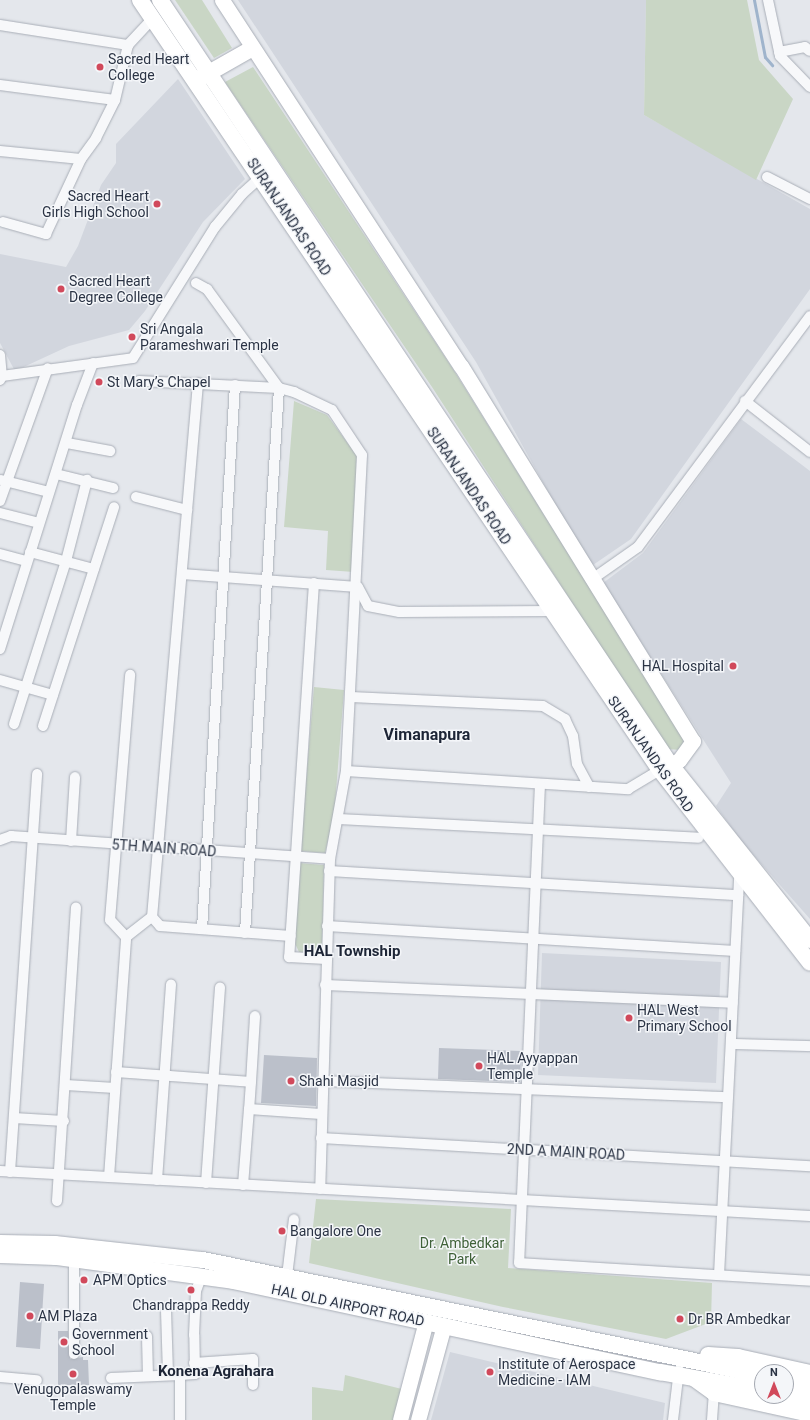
<!DOCTYPE html>
<html>
<head>
<meta charset="utf-8">
<style>
  body { margin:0 }
  #map { position:relative; width:810px; height:1420px; overflow:hidden; background:#e4e7ec; font-family:Roboto,sans-serif }
  div>[style] { position:absolute }
  [style*='--x'] { left:calc(var(--x)*1px); top:calc(var(--y)*1px); width:calc(var(--w)*1px); rotate:calc(var(--a)*1deg) }
  .built>* { inset:0; background:#d2d6de }
  .green>* { inset:0; background:#c9d6c5 }
  .stream>* { height:3px; margin:-1.5px; padding:0 1.5px; transform-origin:1.5px; border-radius:1.5px; background:#9fb4cc }
  .building>* { inset:0; background:#bbc0ca }
  .roads { filter:drop-shadow(0 0 1px #a9aeb7) drop-shadow(0 0 1px #a9aeb7) }
  .street>* { height:10px; margin:-5px; padding:0 5px; transform-origin:5px; border-radius:5px; background:#f7f8fa }
  .secondary>* { height:15px; margin:-7.5px; padding:0 7.5px; transform-origin:7.5px; border-radius:7.5px; background:#fff }
  .primary>* { height:16px; margin:-8px; padding:0 8px; transform-origin:8px; border-radius:8px; background:#fff }
  .dots>* { width:11px; height:11px; translate:-50% -50%; box-sizing:border-box; border:2px solid #f4f6f9; border-radius:50% }
  span { translate:-50% -50%; white-space:nowrap; text-align:center; line-height:1.15; -webkit-text-stroke:3px #f4f6f9; paint-order:stroke }
  .poi-label { font-size:14px; color:#2b3445 }
  .left { translate:0 -50%; text-align:left }
  .right { translate:-100% -50%; text-align:right }
  .street-label { font-size:14px; color:#2b3445 }
  .park-label { font-size:14px; color:#3f6138 }
  .neighbourhood-label { font-size:15px; color:#1d2536; font-weight:700 }
  .quarter-label { font-size:16px; color:#1d2536; font-weight:700 }
  .north { position:absolute; left:754px; top:1364px; width:40px; height:40px; box-sizing:border-box; background:#f4f6f9; border:1px solid #a4a8b1; border-radius:50%; rotate:0deg; font-size:11px; font-weight:700; line-height:16px; text-align:center; color:#2b3445 }
  .north::after { content:''; display:block; margin:auto; width:14px; height:18px; background:#d1495b; clip-path:polygon(50% 0,100% 100%,50% 72%,0 100%) }
</style>
</head>
<body>
<div id="map">
  <div class="built">
    <i style="clip-path:polygon(238px 0,646px 0,644px 115px,810px 209px,810px 289px,631px 539px,590px 567px,476px 362px)"></i>
    <i style="clip-path:polygon(178px 79px,245px 179px,203px 222px,145px 311px,129px 330px,69px 346px,15px 371px,0 343px,0 254px,66px 267px,78px 246px,101px 185px,116px 163px,116px 144px)"></i>
    <i style="clip-path:polygon(741px 419px,810px 471px,810px 919px,741px 841px,716px 806px,731px 783px,603px 583px,643px 553px)"></i>
    <i style="clip-path:polygon(542px 953px,721px 962px,716px 1083px,538px 1075px)"></i>
    <i style="clip-path:polygon(450px 1352px,665px 1403px,663px 1420px,431px 1420px)"></i>
  </div>
  <div class="green">
    <i style="clip-path:polygon(175px 0,202px 0,232px 48px,214px 58px)"></i>
    <i style="clip-path:polygon(646px 0,747px 0,759px 60px,793px 99px,756px 180px,644px 115px)"></i>
    <i style="clip-path:polygon(253px 67px,453px 369px,684px 739px,681px 750px,667px 749px,432px 387px,225px 82px)"></i>
    <i style="clip-path:polygon(294px 401px,327px 415px,357px 456px,354px 572px,326px 570px,328px 531px,284px 527px)"></i>
    <i style="clip-path:polygon(314px 687px,344px 690px,334px 817px,325px 853px,300px 851px)"></i>
    <i style="clip-path:polygon(299px 863px,324px 865px,322px 956px,299px 952px,292px 937px)"></i>
    <i style="clip-path:polygon(316px 1199px,511px 1209px,508px 1268px,712px 1283px,711px 1322px,666px 1339px,503px 1307px,309px 1263px)"></i>
    <i style="clip-path:polygon(345px 1375px,406px 1390px,397px 1420px,312px 1420px,312px 1387px,343px 1391px)"></i>
  </div>
  <div class="stream">
    <i style="--x:754;--y:0;--w:58;--a:79.1"></i>
    <i style="--x:765;--y:57;--w:11;--a:49"></i>
  </div>
  <div class="building">
    <i style="clip-path:polygon(439px 1048px,521px 1051px,520px 1082px,438px 1079px)"></i>
    <i style="clip-path:polygon(264px 1055px,317px 1058px,316px 1106px,261px 1103px)"></i>
    <i style="clip-path:polygon(20px 1282px,44px 1284px,40px 1349px,16px 1347px)"></i>
    <i style="clip-path:polygon(58px 1331px,68px 1331px,70px 1359px,83px 1357px,83px 1360px,88px 1360px,89px 1385px,58px 1385px)"></i>
  </div>
  <div class="roads">
    <div class="street">
      <i style="--x:768;--y:0;--w:57;--a:77.9"></i>
      <i style="--x:780;--y:56;--w:43;--a:45.9"></i>
      <i style="--x:0;--y:25;--w:130;--a:8.9"></i>
      <i style="--x:779;--y:52;--w:26;--a:-11"></i>
      <i style="--x:805;--y:47;--w:6;--a:39"></i>
      <i style="--x:0;--y:85;--w:116;--a:7.4"></i>
      <i style="--x:0;--y:151;--w:81;--a:5.6"></i>
      <i style="--x:767;--y:177;--w:48;--a:27.1"></i>
      <i style="--x:3;--y:222;--w:45;--a:15.6"></i>
      <i style="--x:46;--y:234;--w:83;--a:-65"></i>
      <i style="--x:81;--y:159;--w:26;--a:-54"></i>
      <i style="--x:96;--y:138;--w:42;--a:-63.4"></i>
      <i style="--x:115;--y:100;--w:57;--a:-76.7"></i>
      <i style="--x:128;--y:45;--w:37;--a:-47"></i>
      <i style="--x:196;--y:283;--w:13;--a:29"></i>
      <i style="--x:207;--y:289;--w:122;--a:54"></i>
      <i style="--x:279;--y:388;--w:546;--a:93.57"></i>
      <i style="--x:0;--y:355;--w:21;--a:85"></i>
      <i style="--x:0;--y:380;--w:4;--a:-63"></i>
      <i style="--x:2;--y:376;--w:132;--a:-7.8"></i>
      <i style="--x:133;--y:358;--w:155;--a:-58"></i>
      <i style="--x:215;--y:227;--w:43;--a:-50.7"></i>
      <i style="--x:242;--y:194;--w:28;--a:-42"></i>
      <i style="--x:139;--y:381;--w:140;--a:2.9"></i>
      <i style="--x:279;--y:388;--w:16;--a:15"></i>
      <i style="--x:294;--y:392;--w:42;--a:25.3"></i>
      <i style="--x:332;--y:410;--w:54;--a:56.3"></i>
      <i style="--x:362;--y:455;--w:316;--a:92.9"></i>
      <i style="--x:346;--y:771;--w:89;--a:100.3"></i>
      <i style="--x:330;--y:859;--w:330;--a:91.7"></i>
      <i style="--x:198;--y:383;--w:536;--a:94.92"></i>
      <i style="--x:152;--y:917;--w:12;--a:48"></i>
      <i style="--x:160;--y:926;--w:131;--a:4.4"></i>
      <i style="--x:745;--y:401;--w:83;--a:38.1"></i>
      <i style="--x:67;--y:443;--w:44;--a:10.5"></i>
      <i style="--x:56;--y:474;--w:59;--a:13.8"></i>
      <i style="--x:1;--y:480;--w:49;--a:14"></i>
      <i style="--x:136;--y:497;--w:53;--a:14.3"></i>
      <i style="--x:0;--y:501;--w:141;--a:-70.2"></i>
      <i style="--x:0;--y:513;--w:40;--a:14.4"></i>
      <i style="--x:30;--y:552;--w:66;--a:14.9"></i>
      <i style="--x:0;--y:554;--w:27;--a:15"></i>
      <i style="--x:182;--y:574;--w:176;--a:4.2"></i>
      <i style="--x:358;--y:587;--w:21;--a:62"></i>
      <i style="--x:368;--y:606;--w:32;--a:11"></i>
      <i style="--x:399;--y:612;--w:154;--a:-0.4"></i>
      <i style="--x:591;--y:580;--w:57;--a:-35.1"></i>
      <i style="--x:638;--y:547;--w:288;--a:-53.3"></i>
      <i style="--x:314;--y:583;--w:375;--a:93.8"></i>
      <i style="--x:289;--y:957;--w:37;--a:3"></i>
      <i style="--x:0;--y:649;--w:256;--a:-72.5"></i>
      <i style="--x:77;--y:405;--w:45;--a:-69.1"></i>
      <i style="--x:0;--y:680;--w:55;--a:15.8"></i>
      <i style="--x:351;--y:697;--w:192;--a:2.7"></i>
      <i style="--x:543;--y:706;--w:26;--a:31"></i>
      <i style="--x:565;--y:719;--w:19;--a:65"></i>
      <i style="--x:573;--y:736;--w:28;--a:82"></i>
      <i style="--x:577;--y:764;--w:26;--a:62"></i>
      <i style="--x:14;--y:724;--w:171;--a:-72.3"></i>
      <i style="--x:66;--y:561;--w:84;--a:-75.5"></i>
      <i style="--x:43;--y:726;--w:230;--a:-72"></i>
      <i style="--x:346;--y:771;--w:283;--a:3.7"></i>
      <i style="--x:628;--y:789;--w:37;--a:-31"></i>
      <i style="--x:540;--y:784;--w:479;--a:92.5"></i>
      <i style="--x:519;--y:1263;--w:292;--a:3.5"></i>
      <i style="--x:339;--y:819;--w:360;--a:3"></i>
      <i style="--x:0;--y:840;--w:12;--a:-20"></i>
      <i style="--x:11;--y:836;--w:320;--a:4.1"></i>
      <i style="--x:71;--y:841;--w:64;--a:-86.4"></i>
      <i style="--x:329;--y:871;--w:410;--a:3.4"></i>
      <i style="--x:327;--y:926;--w:409;--a:3.5"></i>
      <i style="--x:202;--y:929;--w:545;--a:-86.53"></i>
      <i style="--x:126;--y:937;--w:33;--a:-38"></i>
      <i style="--x:325;--y:985;--w:408;--a:2.5"></i>
      <i style="--x:731;--y:1044;--w:79;--a:1.5"></i>
      <i style="--x:116;--y:1072;--w:135;--a:4.2"></i>
      <i style="--x:251;--y:1082;--w:27;--a:94"></i>
      <i style="--x:249;--y:1109;--w:72;--a:4"></i>
      <i style="--x:323;--y:1081;--w:405;--a:2.3"></i>
      <i style="--x:251;--y:1082;--w:66;--a:-86.5"></i>
      <i style="--x:66;--y:1085;--w:49;--a:3.5"></i>
      <i style="--x:14;--y:1118;--w:50;--a:3.4"></i>
      <i style="--x:321;--y:1138;--w:490;--a:3.3"></i>
      <i style="--x:0;--y:1171;--w:811;--a:3.18"></i>
      <i style="--x:10;--y:1172;--w:399;--a:-86.1"></i>
      <i style="--x:109;--y:1177;--w:241;--a:-85.9"></i>
      <i style="--x:126;--y:937;--w:23;--a:-133"></i>
      <i style="--x:110;--y:920;--w:246;--a:-85.3"></i>
      <i style="--x:157;--y:1180;--w:196;--a:-85.9"></i>
      <i style="--x:206;--y:1183;--w:196;--a:-85.9"></i>
      <i style="--x:243;--y:1185;--w:76;--a:-85.5"></i>
      <i style="--x:57;--y:1201;--w:294;--a:-86.3"></i>
      <i style="--x:719;--y:1275;--w:400;--a:-87.1"></i>
      <i style="--x:739;--y:875;--w:4;--a:-14"></i>
      <i style="--x:287;--y:1276;--w:57;--a:-83"></i>
      <i style="--x:166;--y:1310;--w:65;--a:88.2"></i>
      <i style="--x:147;--y:1336;--w:40;--a:88.6"></i>
      <i style="--x:74;--y:1354;--w:94;--a:-90"></i>
      <i style="--x:194;--y:1363;--w:59;--a:-3.9"></i>
      <i style="--x:253;--y:1359;--w:26;--a:90"></i>
      <i style="--x:0;--y:1377;--w:37;--a:5"></i>
      <i style="--x:111;--y:1378;--w:69;--a:-2.5"></i>
      <i style="--x:180;--y:1420;--w:45;--a:-90"></i>
      <i style="--x:180;--y:1375;--w:15;--a:-4"></i>
      <i style="--x:195;--y:1374;--w:39;--a:-91"></i>
      <i style="--x:194;--y:1335;--w:44;--a:-87.4"></i>
      <i style="--x:196;--y:1291;--w:15;--a:-70"></i>
      <i style="--x:673;--y:1420;--w:50;--a:-83.2"></i>
      <i style="--x:712;--y:1420;--w:27;--a:-86"></i>
    </div>
    <div class="secondary">
      <i style="--x:222;--y:0;--w:437;--a:56.9"></i>
      <i style="--x:461;--y:366;--w:441;--a:58.3"></i>
      <i style="--x:693;--y:741;--w:24;--a:126"></i>
      <i style="--x:679;--y:760;--w:21;--a:152"></i>
      <i style="--x:400;--y:1420;--w:102;--a:-75.3"></i>
      <i style="--x:418;--y:1420;--w:98;--a:-74.7"></i>
    </div>
    <div class="primary">
      <i style="--x:140;--y:0;--w:929;--a:55.97"></i>
      <i style="--x:660;--y:770;--w:244;--a:52.1"></i>
      <i style="--x:160;--y:0;--w:919;--a:56.28"></i>
      <i style="--x:670;--y:764;--w:225;--a:51.5"></i>
      <i style="--x:200;--y:78;--w:59;--a:-29.6"></i>
      <i style="--x:0;--y:1243;--w:55;--a:1"></i>
      <i style="--x:55;--y:1244;--w:149;--a:6.2"></i>
      <i style="--x:203;--y:1260;--w:571;--a:11.62"></i>
      <i style="--x:0;--y:1255;--w:56;--a:2"></i>
      <i style="--x:56;--y:1257;--w:180;--a:7.7"></i>
      <i style="--x:234;--y:1281;--w:436;--a:12.1"></i>
      <i style="--x:660;--y:1372;--w:104;--a:10"></i>
      <i style="--x:708;--y:1355;--w:30;--a:4"></i>
      <i style="--x:738;--y:1357;--w:74;--a:12.5"></i>
      <i style="--x:695;--y:1379;--w:24;--a:36"></i>
      <i style="--x:714;--y:1393;--w:98;--a:12.3"></i>
      <i style="--x:786;--y:1381;--w:25;--a:12"></i>
      <i style="--x:786;--y:1395;--w:25;--a:12"></i>
    </div>
  </div>
  <div class="dots">
    <i style="left:100px;top:67px;background:#d1495b"></i>
    <i style="left:157px;top:204px;background:#d1495b"></i>
    <i style="left:61px;top:289px;background:#d1495b"></i>
    <i style="left:132px;top:337px;background:#d1495b"></i>
    <i style="left:99px;top:382px;background:#d1495b"></i>
    <i style="left:733px;top:666px;background:#d1495b"></i>
    <i style="left:629px;top:1018px;background:#d1495b"></i>
    <i style="left:479px;top:1066px;background:#d1495b"></i>
    <i style="left:291px;top:1081px;background:#d1495b"></i>
    <i style="left:282px;top:1231px;background:#d1495b"></i>
    <i style="left:84px;top:1280px;background:#d1495b"></i>
    <i style="left:191px;top:1290px;background:#d1495b"></i>
    <i style="left:30px;top:1316px;background:#d1495b"></i>
    <i style="left:680px;top:1319px;background:#d1495b"></i>
    <i style="left:64px;top:1342px;background:#d1495b"></i>
    <i style="left:490px;top:1372px;background:#d1495b"></i>
    <i style="left:73px;top:1374px;background:#d1495b"></i>
  </div>
  <div class="poi-label">
    <span class="left" style="left:108px;top:67px">Sacred Heart<br>College</span>
    <span class="right" style="left:149px;top:204px">Sacred Heart<br>Girls High School</span>
    <span class="left" style="left:69px;top:289px">Sacred Heart<br>Degree College</span>
    <span class="left" style="left:140px;top:337px">Sri Angala<br>Parameshwari Temple</span>
    <span class="left" style="left:107px;top:382px">St Mary’s Chapel</span>
    <span class="right" style="left:724px;top:666px">HAL Hospital</span>
    <span class="left" style="left:637px;top:1018px">HAL West<br>Primary School</span>
    <span class="left" style="left:487px;top:1066px">HAL Ayyappan<br>Temple</span>
    <span class="left" style="left:299px;top:1081px">Shahi Masjid</span>
    <span class="left" style="left:290px;top:1231px">Bangalore One</span>
    <span class="left" style="left:93px;top:1280px">APM Optics</span>
    <span style="left:191px;top:1305px">Chandrappa Reddy</span>
    <span class="left" style="left:38px;top:1316px">AM Plaza</span>
    <span class="left" style="left:688px;top:1319px">Dr BR Ambedkar</span>
    <span class="left" style="left:72px;top:1342px">Government<br>School</span>
    <span class="left" style="left:498px;top:1372px">Institute of Aerospace<br>Medicine - IAM</span>
    <span style="left:73px;top:1397px">Venugopalaswamy<br>Temple</span>
  </div>
  <div class="street-label">
    <span style="left:289px;top:217px;rotate:56deg">SURANJANDAS ROAD</span>
    <span style="left:469px;top:486px;rotate:56deg">SURANJANDAS ROAD</span>
    <span style="left:651px;top:754px;rotate:55deg">SURANJANDAS ROAD</span>
    <span style="left:164px;top:848px;rotate:4deg">5TH MAIN ROAD</span>
    <span style="left:566px;top:1152px;rotate:3deg">2ND A MAIN ROAD</span>
    <span style="left:348px;top:1305px;rotate:12deg">HAL OLD AIRPORT ROAD</span>
  </div>
  <div class="park-label">
    <span style="left:462px;top:1251px">Dr. Ambedkar<br>Park</span>
  </div>
  <div class="neighbourhood-label">
    <span style="left:352px;top:952px">HAL Township</span>
    <span style="left:216px;top:1372px">Konena Agrahara</span>
  </div>
  <div class="quarter-label">
    <span style="left:427px;top:735px">Vimanapura</span>
  </div>
  <div class="north">N</div>
</div>
</body>
</html>
